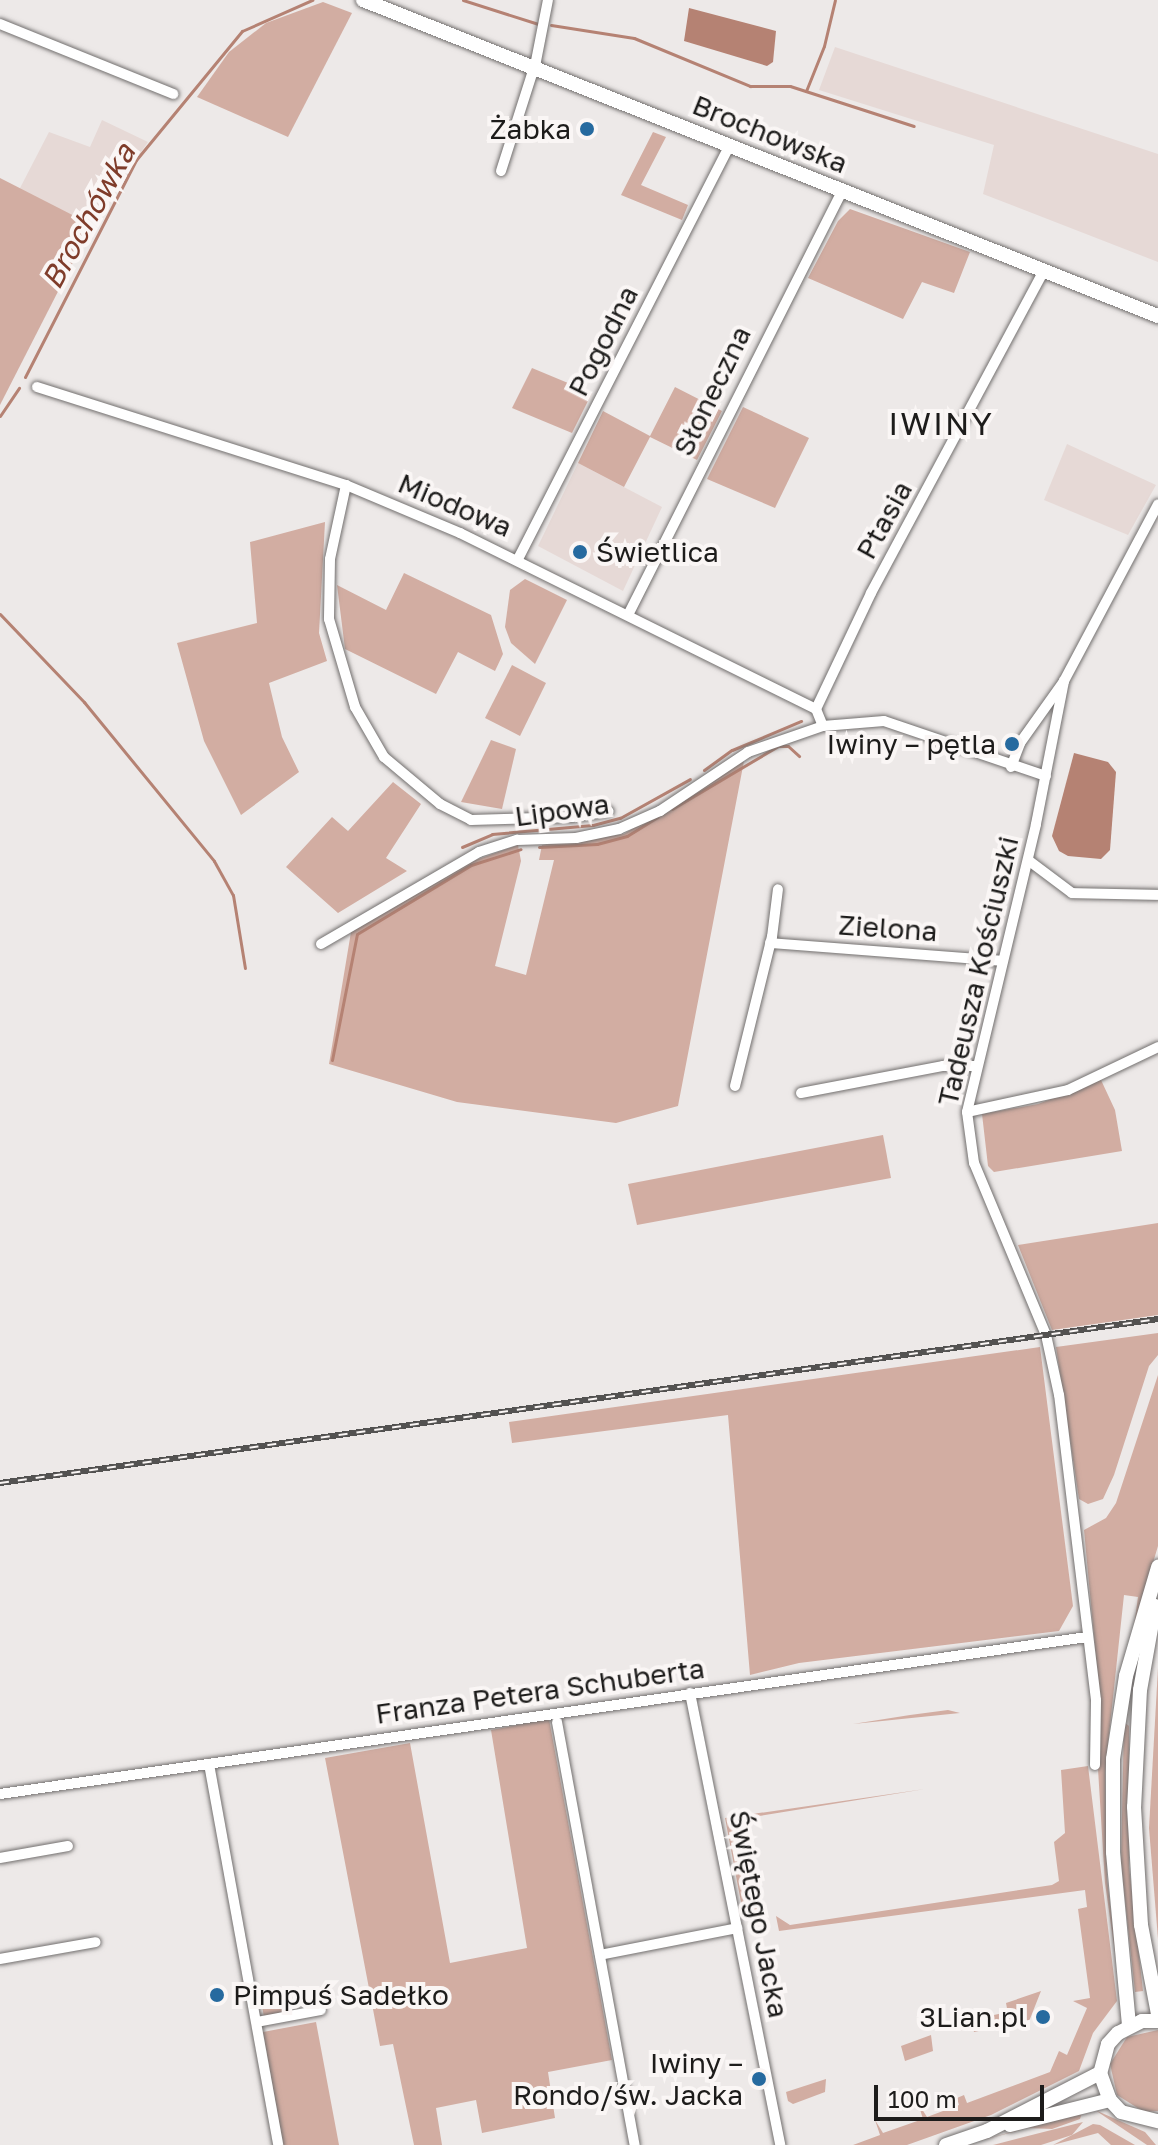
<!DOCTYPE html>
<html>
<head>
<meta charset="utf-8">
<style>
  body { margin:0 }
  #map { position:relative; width:1158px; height:2145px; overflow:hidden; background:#ede9e8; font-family:"Golos Text",sans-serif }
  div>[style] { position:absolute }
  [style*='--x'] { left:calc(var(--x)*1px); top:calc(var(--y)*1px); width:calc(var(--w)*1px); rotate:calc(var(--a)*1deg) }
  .built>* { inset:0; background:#e6d9d6 }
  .green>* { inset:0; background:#d2ada2 }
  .water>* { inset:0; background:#b58273 }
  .stream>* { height:3px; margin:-1.5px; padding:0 1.5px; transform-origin:1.5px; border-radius:1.5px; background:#b58273 }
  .roads { filter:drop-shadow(0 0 2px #726f6e) drop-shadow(0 0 2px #726f6e) }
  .street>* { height:10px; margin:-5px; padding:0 5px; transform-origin:5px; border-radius:5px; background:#fff }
  .secondary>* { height:14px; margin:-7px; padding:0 7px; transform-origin:7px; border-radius:7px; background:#fff }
  .rail>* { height:6px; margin-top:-3px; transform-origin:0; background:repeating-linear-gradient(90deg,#faf6f5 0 9px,#535251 0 18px); box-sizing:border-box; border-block:2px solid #535251 }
  .dots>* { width:22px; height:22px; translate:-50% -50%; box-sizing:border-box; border:4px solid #faf6f5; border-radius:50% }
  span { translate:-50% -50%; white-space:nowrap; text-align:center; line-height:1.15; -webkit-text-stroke:8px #faf6f5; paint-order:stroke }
  .poi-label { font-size:28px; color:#1d1c1b }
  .right { translate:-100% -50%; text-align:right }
  .left { translate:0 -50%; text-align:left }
  .street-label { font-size:28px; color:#1d1c1b }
  .water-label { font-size:30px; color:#7f3c2a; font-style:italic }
  .quarter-label { font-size:32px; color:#1d1c1b; letter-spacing:2px }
  .scale { position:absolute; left:874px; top:2085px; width:170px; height:36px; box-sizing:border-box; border:4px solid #1d1c1b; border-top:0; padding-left:10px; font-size:24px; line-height:28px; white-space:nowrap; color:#1d1c1b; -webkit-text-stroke:6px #faf6f5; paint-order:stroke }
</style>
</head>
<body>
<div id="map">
  <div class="built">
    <i style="clip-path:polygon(835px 47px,1158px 154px,1158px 262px,983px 194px,994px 145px,819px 90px)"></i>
    <i style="clip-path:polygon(102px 120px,148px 142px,123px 178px,115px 175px,92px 225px,19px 190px,49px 132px,90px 147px)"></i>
    <i style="clip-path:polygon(1067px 444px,1156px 485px,1128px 535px,1044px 500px)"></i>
    <i style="clip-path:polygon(578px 463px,662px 507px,623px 591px,538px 546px)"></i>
  </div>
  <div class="green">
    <i style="clip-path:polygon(323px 2px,352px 13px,288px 137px,197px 97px,229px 52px,266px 23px)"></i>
    <i style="clip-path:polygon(653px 132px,666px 137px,641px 185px,688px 205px,682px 220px,621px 195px)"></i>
    <i style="clip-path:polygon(0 178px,92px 225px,0 405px)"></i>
    <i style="clip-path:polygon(850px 209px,970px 252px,954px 293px,922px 282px,903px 319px,808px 278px,838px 221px)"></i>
    <i style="clip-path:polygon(532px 368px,592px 393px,572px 433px,512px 408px)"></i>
    <i style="clip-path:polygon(675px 387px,722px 411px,697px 460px,650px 437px,624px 487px,578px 463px,603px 411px,650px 436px)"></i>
    <i style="clip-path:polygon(743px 407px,809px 438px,775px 508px,707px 479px)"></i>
    <i style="clip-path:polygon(325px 522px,319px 633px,327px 661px,269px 683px,282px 737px,299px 772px,241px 815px,204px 741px,177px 643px,257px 623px,250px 542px)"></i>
    <i style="clip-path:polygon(404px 573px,491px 615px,503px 654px,495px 671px,458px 652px,436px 694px,345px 649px,337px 585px,386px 610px)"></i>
    <i style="clip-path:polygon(525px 579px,567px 600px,535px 664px,511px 643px,505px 627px,510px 590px)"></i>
    <i style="clip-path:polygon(512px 665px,546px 683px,520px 736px,485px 718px)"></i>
    <i style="clip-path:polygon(491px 740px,516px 749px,502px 809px,461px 802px)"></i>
    <i style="clip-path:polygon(744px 761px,678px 1106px,616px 1123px,457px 1102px,329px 1064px,351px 932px,462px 865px,518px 845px,521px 861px,495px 966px,526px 975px,554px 860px,539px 860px,542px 845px,624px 834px)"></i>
    <i style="clip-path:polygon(393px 782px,421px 804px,386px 858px,407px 871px,338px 913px,286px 867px,332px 817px,348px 831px)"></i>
    <i style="clip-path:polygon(1101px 1080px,1115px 1110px,1122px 1151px,994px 1172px,988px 1166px,982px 1114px,1038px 1104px)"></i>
    <i style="clip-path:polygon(883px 1135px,891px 1178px,637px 1225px,628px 1184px)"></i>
    <i style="clip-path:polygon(1158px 1223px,1158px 1315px,1052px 1330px,1018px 1245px)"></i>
    <i style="clip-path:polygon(1158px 1333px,1158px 1355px,1149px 1366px,1114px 1475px,1103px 1499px,1088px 1504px,1079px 1499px,1056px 1347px)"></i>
    <i style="clip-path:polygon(1040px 1347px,1073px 1606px,1059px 1631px,799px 1663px,750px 1675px,728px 1415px,512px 1443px,509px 1422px)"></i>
    <i style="clip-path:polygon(1158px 1375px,1158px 1546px,1134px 1626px,1138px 1597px,1124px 1595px,1105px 1772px,1107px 1879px,1121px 1995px,1105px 1883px,1098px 1769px,1100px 1701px,1084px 1530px,1106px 1518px,1116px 1503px)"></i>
    <i style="clip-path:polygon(1158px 1668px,1158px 1939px,1149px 1828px)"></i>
    <i style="clip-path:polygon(948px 1710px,960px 1713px,853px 1724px,910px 1715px)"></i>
    <i style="clip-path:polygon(549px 1719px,612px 2060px,548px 2072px,555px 2118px,482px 2133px,476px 2100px,436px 2108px,442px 2145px,414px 2145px,393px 2044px,380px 2046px,325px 1758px,410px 1743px,450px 1963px,527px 1948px,491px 1730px)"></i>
    <i style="clip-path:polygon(1124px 1722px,1129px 1726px,1129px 1867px,1143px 1991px,1135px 1992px,1121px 1863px)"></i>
    <i style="clip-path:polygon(1088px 1766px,1117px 2001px,1093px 2033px,1079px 2071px,991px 2115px,907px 2145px,853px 2145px,880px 2135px,875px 2120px,883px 2133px,923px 2119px,918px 2103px,927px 2117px,959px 2105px,957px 2098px,964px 2095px,967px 2103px,1050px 2072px,1059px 2051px,1067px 2055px,1087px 2008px,1073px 2001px,1090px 1998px,1078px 1909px,1087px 1907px,1085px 1890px,779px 1931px,776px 1916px,790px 1925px,1052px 1885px,1059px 1881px,1054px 1842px,1065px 1833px,1061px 1770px)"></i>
    <i style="clip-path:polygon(925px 1789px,741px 1819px,747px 1897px,766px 1909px,743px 1913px,725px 1818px)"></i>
    <i style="clip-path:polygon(1041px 1991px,1026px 2029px,1022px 2020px,1009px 2019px,1006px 2003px)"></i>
    <i style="clip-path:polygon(270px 1994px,288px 2000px,291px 2013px,264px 2017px,260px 1996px)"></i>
    <i style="clip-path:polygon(1003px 2013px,1002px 2026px,974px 2032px,971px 2020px)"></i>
    <i style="clip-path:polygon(316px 2022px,339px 2145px,283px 2145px,263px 2032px)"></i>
    <i style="clip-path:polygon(1158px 2030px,1158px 2111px,1144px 2112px,1117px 2095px,1110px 2064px,1127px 2037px)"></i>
    <i style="clip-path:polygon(931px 2035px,933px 2051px,905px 2061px,901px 2046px)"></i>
    <i style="clip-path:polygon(826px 2079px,825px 2092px,793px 2104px,788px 2101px,786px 2092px)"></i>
    <i style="clip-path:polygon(1095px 2110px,1145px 2132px,1156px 2145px,1147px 2145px)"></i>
    <i style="clip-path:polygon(1082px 2113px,1080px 2119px,1052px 2129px,1028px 2128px,964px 2145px)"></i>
    <i style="clip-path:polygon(1083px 2122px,1072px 2135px,1041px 2145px,993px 2145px)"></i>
    <i style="clip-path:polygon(1093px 2124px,1100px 2125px,1135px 2145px,1111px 2145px,1098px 2133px,1053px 2145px)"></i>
  </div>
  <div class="water">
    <i style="clip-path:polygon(689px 8px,776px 31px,773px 62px,767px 66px,684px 41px)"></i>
    <i style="clip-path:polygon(1074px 753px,1108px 762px,1116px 772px,1110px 850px,1101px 859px,1068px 856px,1059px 851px,1052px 836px)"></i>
  </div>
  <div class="stream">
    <i style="--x:463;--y:0;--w:79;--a:17.7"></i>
    <i style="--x:551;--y:25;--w:84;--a:8.9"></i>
    <i style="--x:634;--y:38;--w:126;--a:22.5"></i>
    <i style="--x:750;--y:86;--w:40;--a:0"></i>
    <i style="--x:790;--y:86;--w:130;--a:17.9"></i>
    <i style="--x:806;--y:91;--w:48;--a:-68.2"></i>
    <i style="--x:824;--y:46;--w:47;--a:-76.6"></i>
    <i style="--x:25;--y:377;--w:244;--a:-62.9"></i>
    <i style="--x:136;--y:160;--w:167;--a:-50.6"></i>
    <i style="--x:242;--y:31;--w:77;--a:-23.9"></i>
    <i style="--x:0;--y:416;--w:34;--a:-56"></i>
    <i style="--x:0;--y:614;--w:122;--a:46.3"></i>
    <i style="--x:84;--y:702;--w:205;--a:50.7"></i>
    <i style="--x:214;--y:861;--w:39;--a:61"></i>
    <i style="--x:233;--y:895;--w:74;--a:80.7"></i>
    <i style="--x:704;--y:770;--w:34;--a:-36"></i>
    <i style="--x:732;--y:750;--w:75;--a:-22.8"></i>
    <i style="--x:672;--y:809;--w:123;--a:-30.7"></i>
    <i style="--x:778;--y:746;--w:10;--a:0"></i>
    <i style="--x:788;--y:746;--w:15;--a:42"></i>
    <i style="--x:462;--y:847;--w:33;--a:-23"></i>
    <i style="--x:492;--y:834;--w:101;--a:-5.1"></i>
    <i style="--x:593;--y:825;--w:28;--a:-15"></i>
    <i style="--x:620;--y:818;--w:80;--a:-29.1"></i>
    <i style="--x:539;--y:847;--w:58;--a:-3"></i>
    <i style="--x:597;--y:844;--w:31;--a:-15"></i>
    <i style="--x:627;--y:836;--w:36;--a:-32"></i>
    <i style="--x:332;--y:1060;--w:128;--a:-78.8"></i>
    <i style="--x:357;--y:934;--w:133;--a:-31.2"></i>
    <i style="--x:471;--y:865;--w:52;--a:-17.7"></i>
  </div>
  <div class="roads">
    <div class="street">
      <i style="--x:0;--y:24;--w:187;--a:22"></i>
      <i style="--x:501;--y:171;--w:115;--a:-72.3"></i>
      <i style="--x:536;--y:61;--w:62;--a:-78.9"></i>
      <i style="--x:37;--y:387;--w:324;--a:17.6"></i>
      <i style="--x:346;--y:485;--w:124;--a:22.8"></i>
      <i style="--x:460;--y:533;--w:397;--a:26.3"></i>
      <i style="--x:816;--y:709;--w:18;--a:68"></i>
      <i style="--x:346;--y:485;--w:76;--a:102.2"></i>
      <i style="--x:330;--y:559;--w:60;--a:91"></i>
      <i style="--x:329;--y:619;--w:92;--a:73.5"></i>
      <i style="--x:355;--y:707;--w:58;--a:59.9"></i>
      <i style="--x:384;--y:757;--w:73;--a:40"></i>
      <i style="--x:440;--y:804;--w:35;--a:27"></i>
      <i style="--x:471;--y:820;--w:101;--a:-1.7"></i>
      <i style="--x:572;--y:817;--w:37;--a:-9"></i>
      <i style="--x:518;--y:559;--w:465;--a:-62.9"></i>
      <i style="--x:628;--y:615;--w:475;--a:-63.2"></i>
      <i style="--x:816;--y:709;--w:128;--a:-64.6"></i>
      <i style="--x:871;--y:593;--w:366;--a:-61.8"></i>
      <i style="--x:1011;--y:767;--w:26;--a:-69"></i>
      <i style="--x:1020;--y:743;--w:76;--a:-54.6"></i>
      <i style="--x:1028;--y:860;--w:55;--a:36.9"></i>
      <i style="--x:1072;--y:893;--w:86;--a:1.3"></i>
      <i style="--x:770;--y:943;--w:233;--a:4.4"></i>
      <i style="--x:321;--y:944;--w:183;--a:-30.2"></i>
      <i style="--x:479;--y:852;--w:40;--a:-18"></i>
      <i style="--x:517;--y:840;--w:59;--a:-1.9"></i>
      <i style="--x:576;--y:838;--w:44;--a:-11.8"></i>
      <i style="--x:619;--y:829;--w:45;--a:-23.7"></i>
      <i style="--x:660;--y:811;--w:106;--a:-33.8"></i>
      <i style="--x:748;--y:752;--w:79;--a:-19.1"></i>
      <i style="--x:823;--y:726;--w:61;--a:-4.7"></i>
      <i style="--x:884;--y:721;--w:171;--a:18.8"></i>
      <i style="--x:735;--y:1086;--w:154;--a:-76.1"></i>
      <i style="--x:772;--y:937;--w:48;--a:-82.9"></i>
      <i style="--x:801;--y:1093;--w:145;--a:-10.8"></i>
      <i style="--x:943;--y:1066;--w:32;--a:0"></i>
      <i style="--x:967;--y:1112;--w:103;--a:-12.3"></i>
      <i style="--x:1068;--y:1090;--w:100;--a:-25.5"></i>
      <i style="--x:690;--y:1693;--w:461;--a:78.7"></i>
      <i style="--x:557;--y:1722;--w:430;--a:79.6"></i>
      <i style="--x:209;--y:1764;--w:387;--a:79.7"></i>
      <i style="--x:1095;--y:1765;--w:65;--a:-89.1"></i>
      <i style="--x:1096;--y:1700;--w:307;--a:-96.9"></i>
      <i style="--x:1059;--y:1395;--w:61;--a:-102.2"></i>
      <i style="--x:1046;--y:1335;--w:186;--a:-112.7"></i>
      <i style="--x:974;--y:1163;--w:51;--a:-97.8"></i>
      <i style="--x:967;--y:1112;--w:296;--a:-76.5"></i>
      <i style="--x:1036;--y:824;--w:146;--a:-78.9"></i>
      <i style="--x:1064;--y:681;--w:200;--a:-62"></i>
      <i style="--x:0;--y:1794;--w:1098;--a:-8.22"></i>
      <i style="--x:0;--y:1858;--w:69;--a:-10"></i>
      <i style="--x:600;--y:1955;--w:140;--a:-11.1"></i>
      <i style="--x:0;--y:1959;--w:97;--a:-10"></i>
      <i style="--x:257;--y:2022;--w:65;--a:-10.6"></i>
    </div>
    <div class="secondary">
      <i style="--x:363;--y:0;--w:856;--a:21.68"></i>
      <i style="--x:1155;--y:1606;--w:85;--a:100.1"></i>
      <i style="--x:1140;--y:1690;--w:117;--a:92.9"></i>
      <i style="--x:1134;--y:1807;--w:118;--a:86.6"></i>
      <i style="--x:1141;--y:1925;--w:91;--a:79.2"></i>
      <i style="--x:1158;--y:2021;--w:16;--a:180"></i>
      <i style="--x:1142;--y:2021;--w:27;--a:153"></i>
      <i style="--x:1118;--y:2033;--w:15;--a:132"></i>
      <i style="--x:1108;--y:2044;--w:30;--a:105"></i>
      <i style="--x:1100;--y:2073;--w:29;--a:70"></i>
      <i style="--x:1110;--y:2100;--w:16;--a:47"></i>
      <i style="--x:1121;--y:2112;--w:38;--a:14"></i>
      <i style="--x:1129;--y:2025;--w:174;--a:-95.3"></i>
      <i style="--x:1113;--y:1852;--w:93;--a:-90"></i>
      <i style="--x:1113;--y:1759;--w:84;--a:-81.1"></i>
      <i style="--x:1126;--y:1676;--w:114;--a:-73.6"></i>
      <i style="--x:1010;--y:2125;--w:103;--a:-14"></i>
      <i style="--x:946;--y:2145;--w:43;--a:-18.9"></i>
      <i style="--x:987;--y:2131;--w:127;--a:-27.2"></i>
    </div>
  </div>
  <div class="rail">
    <i style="--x:0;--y:1483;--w:1170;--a:-8.06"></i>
  </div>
  <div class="dots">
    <i style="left:587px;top:129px;background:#266a9f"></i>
    <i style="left:580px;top:552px;background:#266a9f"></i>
    <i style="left:1012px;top:744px;background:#266a9f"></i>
    <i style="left:217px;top:1995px;background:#266a9f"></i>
    <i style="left:1043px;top:2017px;background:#266a9f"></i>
    <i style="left:759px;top:2079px;background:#266a9f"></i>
  </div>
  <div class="poi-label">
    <span class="right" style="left:571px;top:129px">Żabka</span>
    <span class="left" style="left:596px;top:552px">Świetlica</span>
    <span class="right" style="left:996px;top:744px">Iwiny – pętla</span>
    <span class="left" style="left:233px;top:1995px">Pimpuś Sadełko</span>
    <span class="right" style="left:1027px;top:2017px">3Lian.pl</span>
    <span class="right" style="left:743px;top:2079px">Iwiny –<br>Rondo/św. Jacka</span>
  </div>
  <div class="street-label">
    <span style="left:770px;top:134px;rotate:22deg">Brochowska</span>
    <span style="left:603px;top:341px;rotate:-63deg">Pogodna</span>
    <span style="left:712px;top:391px;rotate:-64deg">Słoneczna</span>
    <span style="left:455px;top:505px;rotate:23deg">Miodowa</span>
    <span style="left:884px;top:520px;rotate:-61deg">Ptasia</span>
    <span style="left:562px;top:810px;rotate:-8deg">Lipowa</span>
    <span style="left:888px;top:928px;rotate:4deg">Zielona</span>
    <span style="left:978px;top:971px;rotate:-77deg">Tadeusza Kościuszki</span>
    <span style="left:540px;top:1691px;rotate:-8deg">Franza Petera Schuberta</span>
    <span style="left:759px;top:1914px;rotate:79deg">Świętego Jacka</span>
  </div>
  <div class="water-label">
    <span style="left:88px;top:216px;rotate:-61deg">Brochówka</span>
  </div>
  <div class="quarter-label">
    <span style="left:941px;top:423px">IWINY</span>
  </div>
  <div class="scale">100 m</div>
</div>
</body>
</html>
